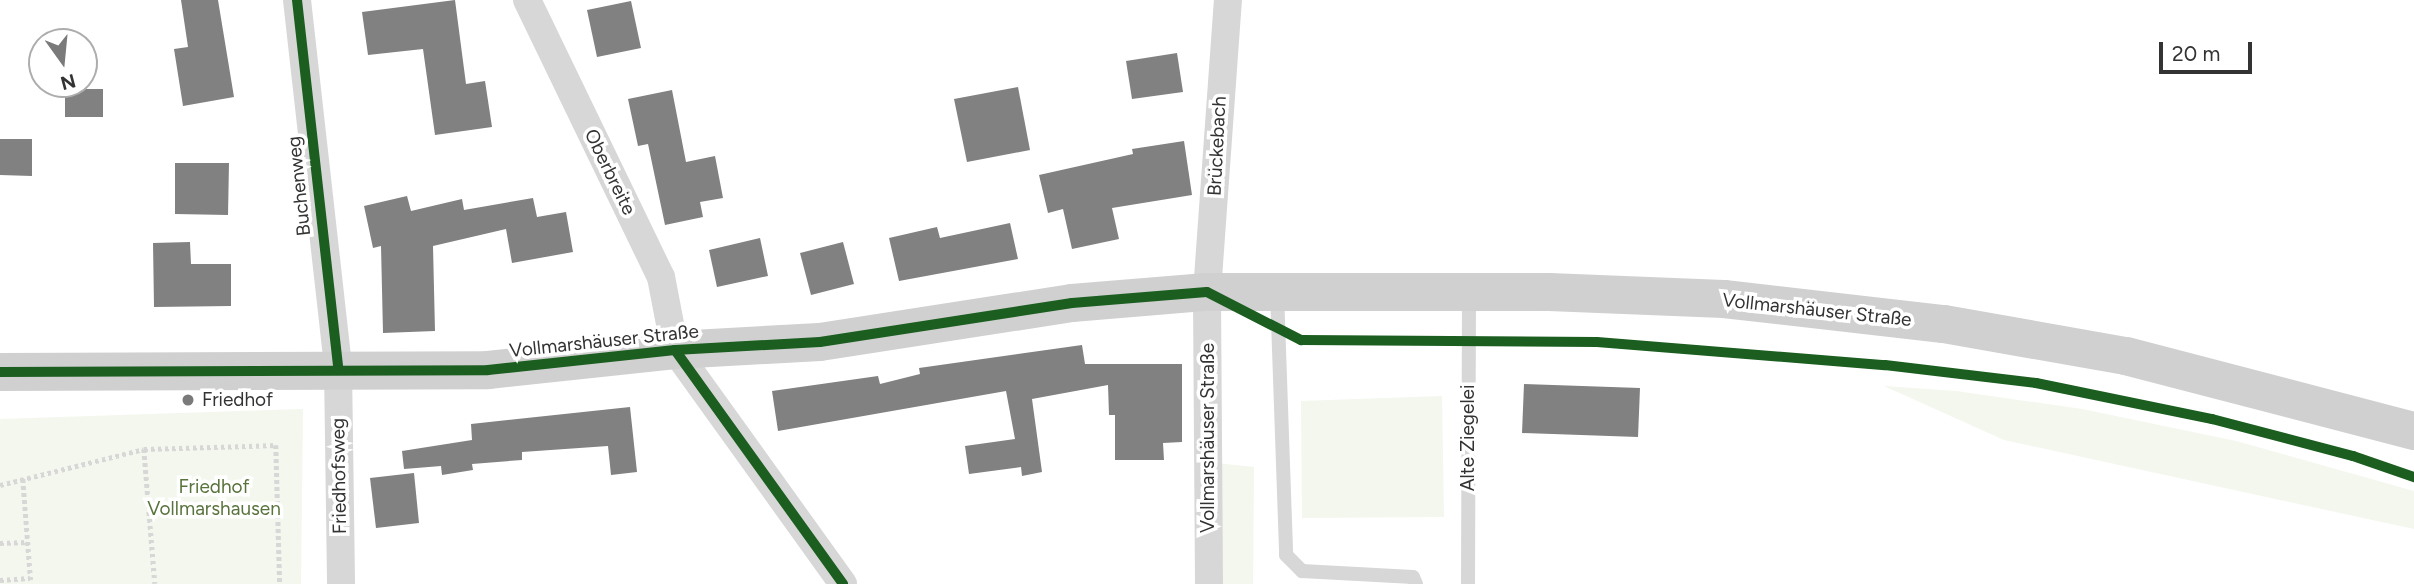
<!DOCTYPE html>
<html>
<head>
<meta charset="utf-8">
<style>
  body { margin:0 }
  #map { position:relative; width:2414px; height:584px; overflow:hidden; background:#fff; font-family:Figtree,sans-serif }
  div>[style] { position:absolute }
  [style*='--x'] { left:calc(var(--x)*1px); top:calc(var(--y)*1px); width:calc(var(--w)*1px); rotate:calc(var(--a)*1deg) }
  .green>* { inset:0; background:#f3f7ee }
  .building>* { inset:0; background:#818181 }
  .path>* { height:4.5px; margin-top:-2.25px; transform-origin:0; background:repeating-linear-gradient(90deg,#d7d7d7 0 3.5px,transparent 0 7px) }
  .service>* { height:14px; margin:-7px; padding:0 7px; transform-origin:7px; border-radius:7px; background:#d7d7d7 }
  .minor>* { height:28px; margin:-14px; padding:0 14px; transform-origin:14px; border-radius:14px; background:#d7d7d7 }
  .secondary>* { height:38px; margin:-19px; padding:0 19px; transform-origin:19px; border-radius:19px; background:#d0d0d0 }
  .cycleway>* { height:10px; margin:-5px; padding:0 5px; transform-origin:5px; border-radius:5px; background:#1b5e20 }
  .dots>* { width:19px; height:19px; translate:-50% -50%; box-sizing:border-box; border:4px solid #fff; border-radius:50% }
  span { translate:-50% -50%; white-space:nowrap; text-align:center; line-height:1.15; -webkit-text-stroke:7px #fff; paint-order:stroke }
  .street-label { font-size:19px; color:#333 }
  .poi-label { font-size:19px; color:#333 }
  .left { translate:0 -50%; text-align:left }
  .park-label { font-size:19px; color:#59733c }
  .north { position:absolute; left:28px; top:28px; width:70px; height:70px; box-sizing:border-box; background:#fff; border:2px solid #adadad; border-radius:50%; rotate:165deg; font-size:19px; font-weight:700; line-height:28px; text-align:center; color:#333 }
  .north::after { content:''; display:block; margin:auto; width:24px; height:32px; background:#7a7a7a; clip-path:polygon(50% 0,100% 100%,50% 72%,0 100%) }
  .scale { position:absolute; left:2159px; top:42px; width:93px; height:32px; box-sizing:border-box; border:4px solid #333; border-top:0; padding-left:9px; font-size:21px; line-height:24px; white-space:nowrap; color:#333; -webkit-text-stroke:5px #fff; paint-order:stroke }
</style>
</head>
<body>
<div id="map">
  <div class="green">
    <i style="clip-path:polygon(1884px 386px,1956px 391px,2082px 409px,2236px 441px,2414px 491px,2414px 529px,2004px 440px)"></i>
    <i style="clip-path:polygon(1442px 396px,1444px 517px,1302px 518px,1301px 401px)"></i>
    <i style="clip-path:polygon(303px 409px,301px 584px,0 584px,0 419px)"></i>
    <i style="clip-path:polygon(1197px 461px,1254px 467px,1253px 584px,1196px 584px)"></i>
  </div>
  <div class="building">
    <i style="clip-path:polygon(181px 0,218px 0,234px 97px,183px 106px,174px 49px,188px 47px)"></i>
    <i style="clip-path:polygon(455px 0,466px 84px,485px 81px,492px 127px,435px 135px,423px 49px,368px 55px,362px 12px)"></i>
    <i style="clip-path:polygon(631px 1px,641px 48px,597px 57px,587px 10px)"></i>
    <i style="clip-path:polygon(1177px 53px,1183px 92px,1132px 99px,1126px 61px)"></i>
    <i style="clip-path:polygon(1018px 87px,1030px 150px,967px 162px,954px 99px)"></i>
    <i style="clip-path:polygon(65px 89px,103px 89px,103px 117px,65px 117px)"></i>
    <i style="clip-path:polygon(672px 90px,686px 162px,715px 156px,723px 198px,700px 202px,703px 217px,665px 225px,648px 144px,638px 146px,628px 99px)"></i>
    <i style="clip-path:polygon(0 139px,32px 139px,32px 176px,0 175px)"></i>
    <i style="clip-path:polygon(1184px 141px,1192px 195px,1112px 208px,1119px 239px,1072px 249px,1063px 209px,1048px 213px,1039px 175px,1133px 154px,1132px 149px)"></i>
    <i style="clip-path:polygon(175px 163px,229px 163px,228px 215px,175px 214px)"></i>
    <i style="clip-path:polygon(407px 196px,411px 211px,462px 199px,464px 210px,533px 198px,537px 217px,566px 212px,573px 252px,512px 263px,506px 229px,433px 246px,435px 331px,383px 333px,381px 246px,373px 248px,364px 206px)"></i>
    <i style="clip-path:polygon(1010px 223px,1018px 259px,899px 281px,889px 238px,937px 227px,940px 238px)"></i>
    <i style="clip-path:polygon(760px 238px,768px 276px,717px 287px,709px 250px)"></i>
    <i style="clip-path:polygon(190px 242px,191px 264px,231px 264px,231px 306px,154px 307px,153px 243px)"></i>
    <i style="clip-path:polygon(843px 242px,854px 284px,811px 295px,800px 253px)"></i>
    <i style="clip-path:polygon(1082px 345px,1085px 364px,1182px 364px,1182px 442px,1163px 443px,1164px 460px,1115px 460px,1115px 415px,1109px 415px,1108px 385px,1032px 399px,1042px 472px,1022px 476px,1021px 467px,969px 474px,965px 446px,1015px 439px,1006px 391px,778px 431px,772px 391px,878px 376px,880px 384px,920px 374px,919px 368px)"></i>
    <i style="clip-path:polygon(1524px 384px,1640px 388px,1638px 437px,1522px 433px)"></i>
    <i style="clip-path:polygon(630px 407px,637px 472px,611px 475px,608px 446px,522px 452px,522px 460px,472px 464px,473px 470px,442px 475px,441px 466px,404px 469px,402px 451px,472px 440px,471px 424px)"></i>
    <i style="clip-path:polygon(414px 473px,419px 523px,376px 528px,370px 478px)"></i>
  </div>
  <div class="path">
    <i style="--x:1298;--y:339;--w:149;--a:0.8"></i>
    <i style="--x:1491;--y:341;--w:106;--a:0.5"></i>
    <i style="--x:1597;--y:342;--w:289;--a:4.6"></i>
    <i style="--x:1885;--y:365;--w:152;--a:6.8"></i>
    <i style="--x:2036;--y:383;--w:180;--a:11.6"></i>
    <i style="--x:2212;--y:419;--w:146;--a:14.7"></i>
    <i style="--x:2353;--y:456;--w:65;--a:19"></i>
    <i style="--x:144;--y:449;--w:132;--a:-1.7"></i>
    <i style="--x:276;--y:445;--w:139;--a:88.4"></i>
    <i style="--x:23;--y:479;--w:105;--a:85.6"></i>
    <i style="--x:0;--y:485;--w:148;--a:-14"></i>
    <i style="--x:144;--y:449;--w:135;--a:85.3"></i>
    <i style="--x:0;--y:543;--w:28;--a:-2"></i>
    <i style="--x:0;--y:580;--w:30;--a:-4"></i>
  </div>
  <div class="service">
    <i style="--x:1277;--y:292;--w:263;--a:88"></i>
    <i style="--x:1286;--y:555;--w:23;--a:45"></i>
    <i style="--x:1302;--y:571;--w:111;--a:3.1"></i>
    <i style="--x:1413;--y:577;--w:8;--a:67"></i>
    <i style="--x:1468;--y:584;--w:292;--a:-89.8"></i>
  </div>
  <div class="minor">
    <i style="--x:297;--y:0;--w:369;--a:83.6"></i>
    <i style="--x:338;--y:367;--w:217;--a:89.2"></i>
    <i style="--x:527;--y:0;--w:308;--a:64.2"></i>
    <i style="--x:661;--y:277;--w:74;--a:79.1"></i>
    <i style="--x:675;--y:350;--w:288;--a:54.3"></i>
    <i style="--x:1209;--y:584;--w:292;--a:-90.4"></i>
    <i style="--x:1207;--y:292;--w:293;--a:-85.9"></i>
  </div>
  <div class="secondary">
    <i style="--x:0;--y:372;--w:488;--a:-0.2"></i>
    <i style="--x:488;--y:370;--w:188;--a:-6.1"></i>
    <i style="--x:675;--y:350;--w:145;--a:-3.2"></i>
    <i style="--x:820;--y:342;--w:255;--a:-8.8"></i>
    <i style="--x:1072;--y:303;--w:135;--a:-4.7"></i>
    <i style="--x:1207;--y:292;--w:342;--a:0"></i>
    <i style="--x:1549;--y:292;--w:175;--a:2.3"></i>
    <i style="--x:1724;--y:299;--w:221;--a:6.5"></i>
    <i style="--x:1944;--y:324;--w:185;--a:10"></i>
    <i style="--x:2126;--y:356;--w:298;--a:14.6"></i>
  </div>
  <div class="cycleway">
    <i style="--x:297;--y:0;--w:369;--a:83.6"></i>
    <i style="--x:675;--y:350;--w:288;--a:54.3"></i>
    <i style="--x:0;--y:372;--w:488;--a:-0.2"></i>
    <i style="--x:488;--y:370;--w:188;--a:-6.1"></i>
    <i style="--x:675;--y:350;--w:145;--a:-3.2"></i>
    <i style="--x:820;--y:342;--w:255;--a:-8.8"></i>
    <i style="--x:1072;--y:303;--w:135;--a:-4.7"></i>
    <i style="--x:1207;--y:292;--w:106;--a:27.1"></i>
    <i style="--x:1301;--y:340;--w:296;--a:0.4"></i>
    <i style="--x:1597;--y:342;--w:289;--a:4.6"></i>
    <i style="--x:1885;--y:365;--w:152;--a:6.8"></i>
    <i style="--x:2036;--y:383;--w:180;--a:11.6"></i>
    <i style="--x:2212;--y:419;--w:146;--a:14.7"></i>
    <i style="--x:2353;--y:456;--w:65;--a:19"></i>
  </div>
  <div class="dots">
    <i style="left:188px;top:400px;background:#7a7a7a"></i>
  </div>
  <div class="street-label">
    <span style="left:1217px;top:146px;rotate:-87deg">Brückebach</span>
    <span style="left:610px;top:172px;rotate:64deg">Oberbreite</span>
    <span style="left:299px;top:186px;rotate:-96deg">Buchenweg</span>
    <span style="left:1817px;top:310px;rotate:6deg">Vollmarshäuser Straße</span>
    <span style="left:604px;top:341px;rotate:-6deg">Vollmarshäuser Straße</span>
    <span style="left:1208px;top:438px;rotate:-90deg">Vollmarshäuser Straße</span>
    <span style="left:1468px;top:438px;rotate:-90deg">Alte Ziegelei</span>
    <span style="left:339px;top:476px;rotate:-91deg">Friedhofsweg</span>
  </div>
  <div class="poi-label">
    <span class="left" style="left:202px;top:400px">Friedhof</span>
  </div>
  <div class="park-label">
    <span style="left:214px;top:498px">Friedhof<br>Vollmarshausen</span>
  </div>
  <div class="north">N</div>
  <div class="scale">20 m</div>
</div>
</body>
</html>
